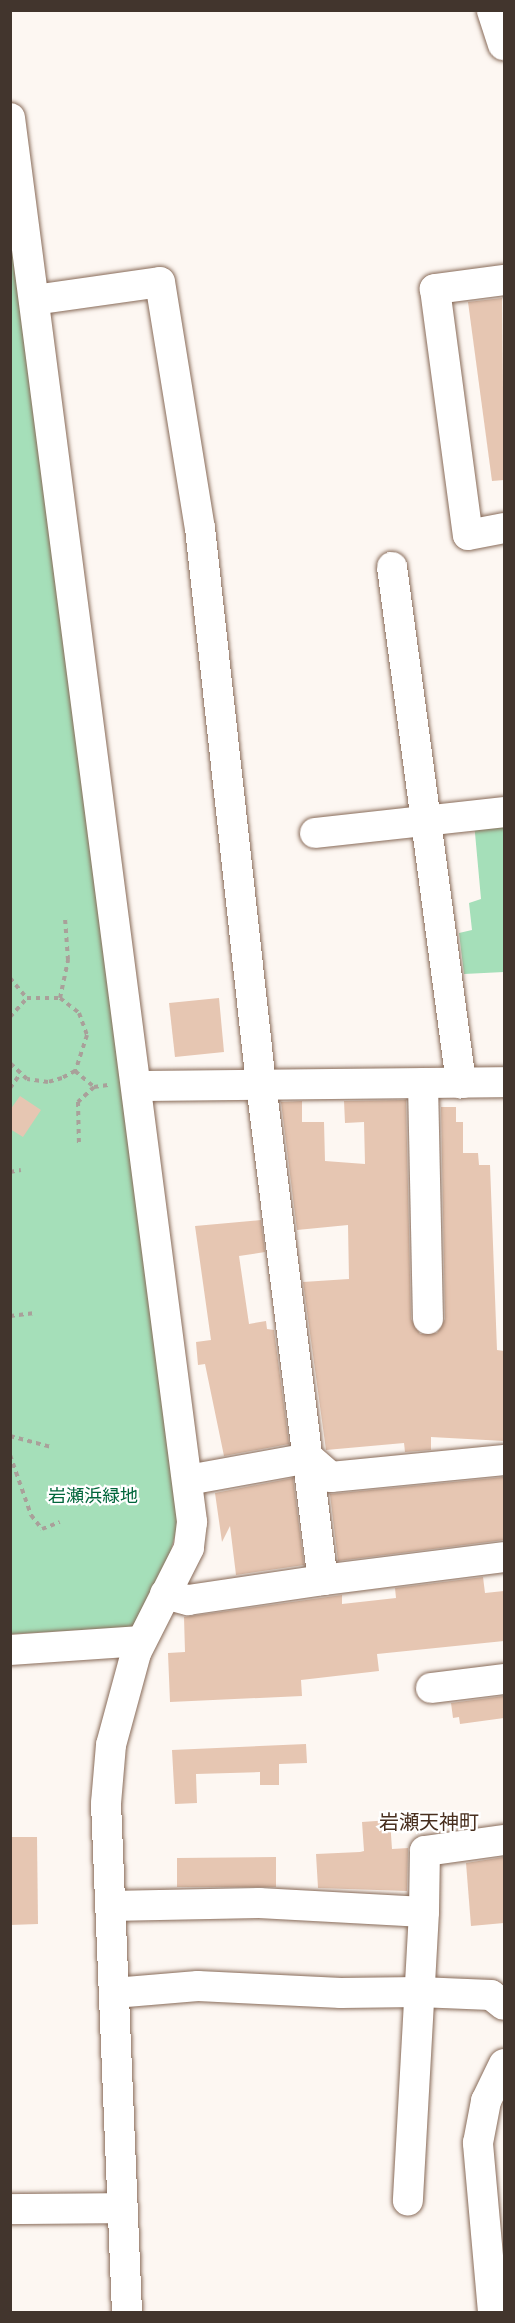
<!DOCTYPE html>
<html>
<head>
<meta charset="utf-8">
<style>
  body { margin:0 }
  #map { position:relative; width:515px; height:2323px; overflow:hidden; background:#fdf7f2; font-family:Roboto,"Noto Sans JP",sans-serif }
  div>[style] { position:absolute }
  [style*='--x'] { left:calc(var(--x)*1px); top:calc(var(--y)*1px); width:calc(var(--w)*1px); rotate:calc(var(--a)*1deg) }
  .green>* { inset:0; background:#a5dfb9 }
  .building>* { inset:0; background:#e6c6b2 }
  .path>* { height:4px; margin-top:-2px; transform-origin:0; background:repeating-linear-gradient(90deg,#a9a09a 0 4.5px,transparent 0 9px) }
  .roads { filter:drop-shadow(0 0 2px #886b59) drop-shadow(0 0 2px #886b59) }
  .minor>* { height:30px; margin:-15px; padding:0 15px; transform-origin:15px; border-radius:15px; background:#fff }
  .major>* { height:33px; margin:-16.5px; padding:0 16.5px; transform-origin:16.5px; border-radius:16.5px; background:#fff }
  span { translate:-50% -50%; white-space:nowrap; text-align:center; line-height:1.15; -webkit-text-stroke:4.5px #fff; paint-order:stroke }
  .park-label { font-size:18px; color:#01663b }
  .neighbourhood-label { font-size:20px; color:#482f1f }
  .frame { position:absolute; inset:0; border:12px solid #42352d; pointer-events:none }
</style>
</head>
<body>
<div id="map">
  <div class="green">
    <i style="clip-path:polygon(10px 178px,178px 1524px,164px 1576px,136px 1627px,11px 1634px)"></i>
    <i style="clip-path:polygon(504px 819px,504px 972px,464px 974px,459px 933px,472px 930px,469px 903px,481px 899px,474px 822px)"></i>
  </div>
  <div class="building">
    <i style="clip-path:polygon(502px 298px,504px 480px,492px 481px,468px 302px)"></i>
    <i style="clip-path:polygon(219px 998px,224px 1052px,175px 1057px,169px 1003px)"></i>
    <i style="clip-path:polygon(20px 1096px,41px 1110px,23px 1137px,10px 1129px,10px 1110px)"></i>
    <i style="clip-path:polygon(406px 1100px,411px 1319px,420px 1334px,437px 1333px,445px 1319px,441px 1107px,456px 1107px,456px 1122px,463px 1122px,463px 1153px,478px 1153px,479px 1165px,490px 1165px,497px 1350px,504px 1351px,504px 1441px,431px 1437px,431px 1450px,405px 1452px,404px 1443px,326px 1450px,303px 1282px,349px 1279px,348px 1225px,297px 1230px,281px 1102px,302px 1101px,302px 1122px,324px 1122px,325px 1161px,365px 1164px,364px 1122px,345px 1123px,344px 1101px)"></i>
    <i style="clip-path:polygon(261px 1220px,265px 1252px,239px 1256px,249px 1324px,266px 1321px,267px 1329px,274px 1330px,289px 1444px,224px 1456px,205px 1364px,198px 1365px,196px 1342px,211px 1340px,195px 1226px)"></i>
    <i style="clip-path:polygon(504px 1477px,504px 1540px,338px 1561px,330px 1494px)"></i>
    <i style="clip-path:polygon(293px 1478px,304px 1565px,236px 1575px,230px 1526px,222px 1542px,215px 1493px)"></i>
    <i style="clip-path:polygon(483px 1577px,485px 1593px,504px 1591px,504px 1641px,377px 1654px,379px 1671px,301px 1680px,302px 1696px,170px 1702px,168px 1653px,185px 1652px,184px 1617px,342px 1595px,342px 1604px,396px 1598px,395px 1588px)"></i>
    <i style="clip-path:polygon(504px 1696px,504px 1718px,460px 1724px,459px 1717px,453px 1718px,451px 1703px)"></i>
    <i style="clip-path:polygon(306px 1744px,307px 1763px,279px 1764px,279px 1785px,260px 1785px,260px 1772px,196px 1774px,197px 1803px,175px 1804px,172px 1750px)"></i>
    <i style="clip-path:polygon(390px 1820px,392px 1849px,408px 1848px,407px 1891px,318px 1888px,316px 1854px,360px 1852px,364px 1851px,362px 1822px)"></i>
    <i style="clip-path:polygon(10px 1837px,37px 1837px,38px 1924px,10px 1925px)"></i>
    <i style="clip-path:polygon(276px 1857px,276px 1887px,177px 1887px,177px 1858px)"></i>
    <i style="clip-path:polygon(504px 1857px,504px 1923px,471px 1926px,466px 1863px)"></i>
  </div>
  <div class="path">
    <i style="--x:10;--y:978;--w:26;--a:50"></i>
    <i style="--x:60;--y:998;--w:39;--a:-78"></i>
    <i style="--x:68;--y:960;--w:42;--a:-94.1"></i>
    <i style="--x:10;--y:1017;--w:25;--a:-48"></i>
    <i style="--x:27;--y:998;--w:33;--a:0"></i>
    <i style="--x:60;--y:998;--w:24;--a:38"></i>
    <i style="--x:79;--y:1013;--w:23;--a:70"></i>
    <i style="--x:87;--y:1035;--w:38;--a:108"></i>
    <i style="--x:75;--y:1071;--w:15;--a:152"></i>
    <i style="--x:62;--y:1078;--w:15;--a:164"></i>
    <i style="--x:48;--y:1082;--w:21;--a:-172"></i>
    <i style="--x:27;--y:1079;--w:23;--a:-137"></i>
    <i style="--x:75;--y:1071;--w:25;--a:40"></i>
    <i style="--x:94;--y:1087;--w:22;--a:137"></i>
    <i style="--x:78;--y:1102;--w:44;--a:88.7"></i>
    <i style="--x:94;--y:1087;--w:14;--a:-8"></i>
    <i style="--x:10;--y:1088;--w:17;--a:-54"></i>
    <i style="--x:10;--y:1172;--w:11;--a:-10"></i>
    <i style="--x:10;--y:1316;--w:23;--a:-7"></i>
    <i style="--x:10;--y:1436;--w:42;--a:15"></i>
    <i style="--x:10;--y:1455;--w:64;--a:70.7"></i>
    <i style="--x:31;--y:1515;--w:18;--a:52"></i>
    <i style="--x:42;--y:1529;--w:19;--a:-21"></i>
  </div>
  <div class="roads">
    <div class="minor">
      <i style="--x:10;--y:118;--w:1416;--a:82.61"></i>
      <i style="--x:192;--y:1522;--w:26;--a:97"></i>
      <i style="--x:189;--y:1548;--w:118;--a:116.8"></i>
      <i style="--x:136;--y:1653;--w:95;--a:105.2"></i>
      <i style="--x:111;--y:1745;--w:58;--a:94.9"></i>
      <i style="--x:106;--y:1803;--w:509;--a:87.64"></i>
      <i style="--x:504;--y:280;--w:70;--a:172.6"></i>
      <i style="--x:435;--y:289;--w:248;--a:82.4"></i>
      <i style="--x:468;--y:535;--w:37;--a:-11"></i>
      <i style="--x:34;--y:300;--w:127;--a:-8.1"></i>
      <i style="--x:160;--y:282;--w:249;--a:80.8"></i>
      <i style="--x:200;--y:528;--w:559;--a:83.74"></i>
      <i style="--x:261;--y:1084;--w:500;--a:82.9"></i>
      <i style="--x:323;--y:1580;--w:182;--a:-7.2"></i>
      <i style="--x:392;--y:567;--w:521;--a:82.38"></i>
      <i style="--x:315;--y:833;--w:190;--a:-6.3"></i>
      <i style="--x:423;--y:1083;--w:236;--a:88.8"></i>
      <i style="--x:136;--y:1086;--w:368;--a:-0.6"></i>
      <i style="--x:188;--y:1480;--w:123;--a:-10.3"></i>
      <i style="--x:309;--y:1458;--w:29;--a:41"></i>
      <i style="--x:331;--y:1477;--w:174;--a:-5.6"></i>
      <i style="--x:165;--y:1594;--w:24;--a:15"></i>
      <i style="--x:188;--y:1600;--w:136;--a:-8.4"></i>
      <i style="--x:10;--y:1650;--w:131;--a:-3.9"></i>
      <i style="--x:431;--y:1688;--w:74;--a:-7"></i>
      <i style="--x:110;--y:1906;--w:149;--a:-1.2"></i>
      <i style="--x:259;--y:1903;--w:165;--a:3.1"></i>
      <i style="--x:424;--y:1912;--w:289;--a:93.2"></i>
      <i style="--x:424;--y:1912;--w:61;--a:-89.1"></i>
      <i style="--x:425;--y:1851;--w:80;--a:-7.9"></i>
      <i style="--x:114;--y:1993;--w:84;--a:-4.8"></i>
      <i style="--x:198;--y:1986;--w:143;--a:2.8"></i>
      <i style="--x:341;--y:1993;--w:78;--a:-0.7"></i>
      <i style="--x:419;--y:1992;--w:72;--a:2.4"></i>
      <i style="--x:491;--y:1995;--w:16;--a:38"></i>
      <i style="--x:10;--y:2209;--w:112;--a:-0.5"></i>
      <i style="--x:493;--y:2312;--w:170;--a:-95.1"></i>
      <i style="--x:478;--y:2143;--w:43;--a:-79.2"></i>
      <i style="--x:486;--y:2101;--w:41;--a:-64.1"></i>
    </div>
    <div class="major">
      <i style="--x:493;--y:10;--w:35;--a:72"></i>
    </div>
  </div>
  <div class="park-label">
    <span style="left:93px;top:1496px">岩瀬浜緑地</span>
  </div>
  <div class="neighbourhood-label">
    <span style="left:429px;top:1822px">岩瀬天神町</span>
  </div>
  <div class="frame"></div>
</div>
</body>
</html>
